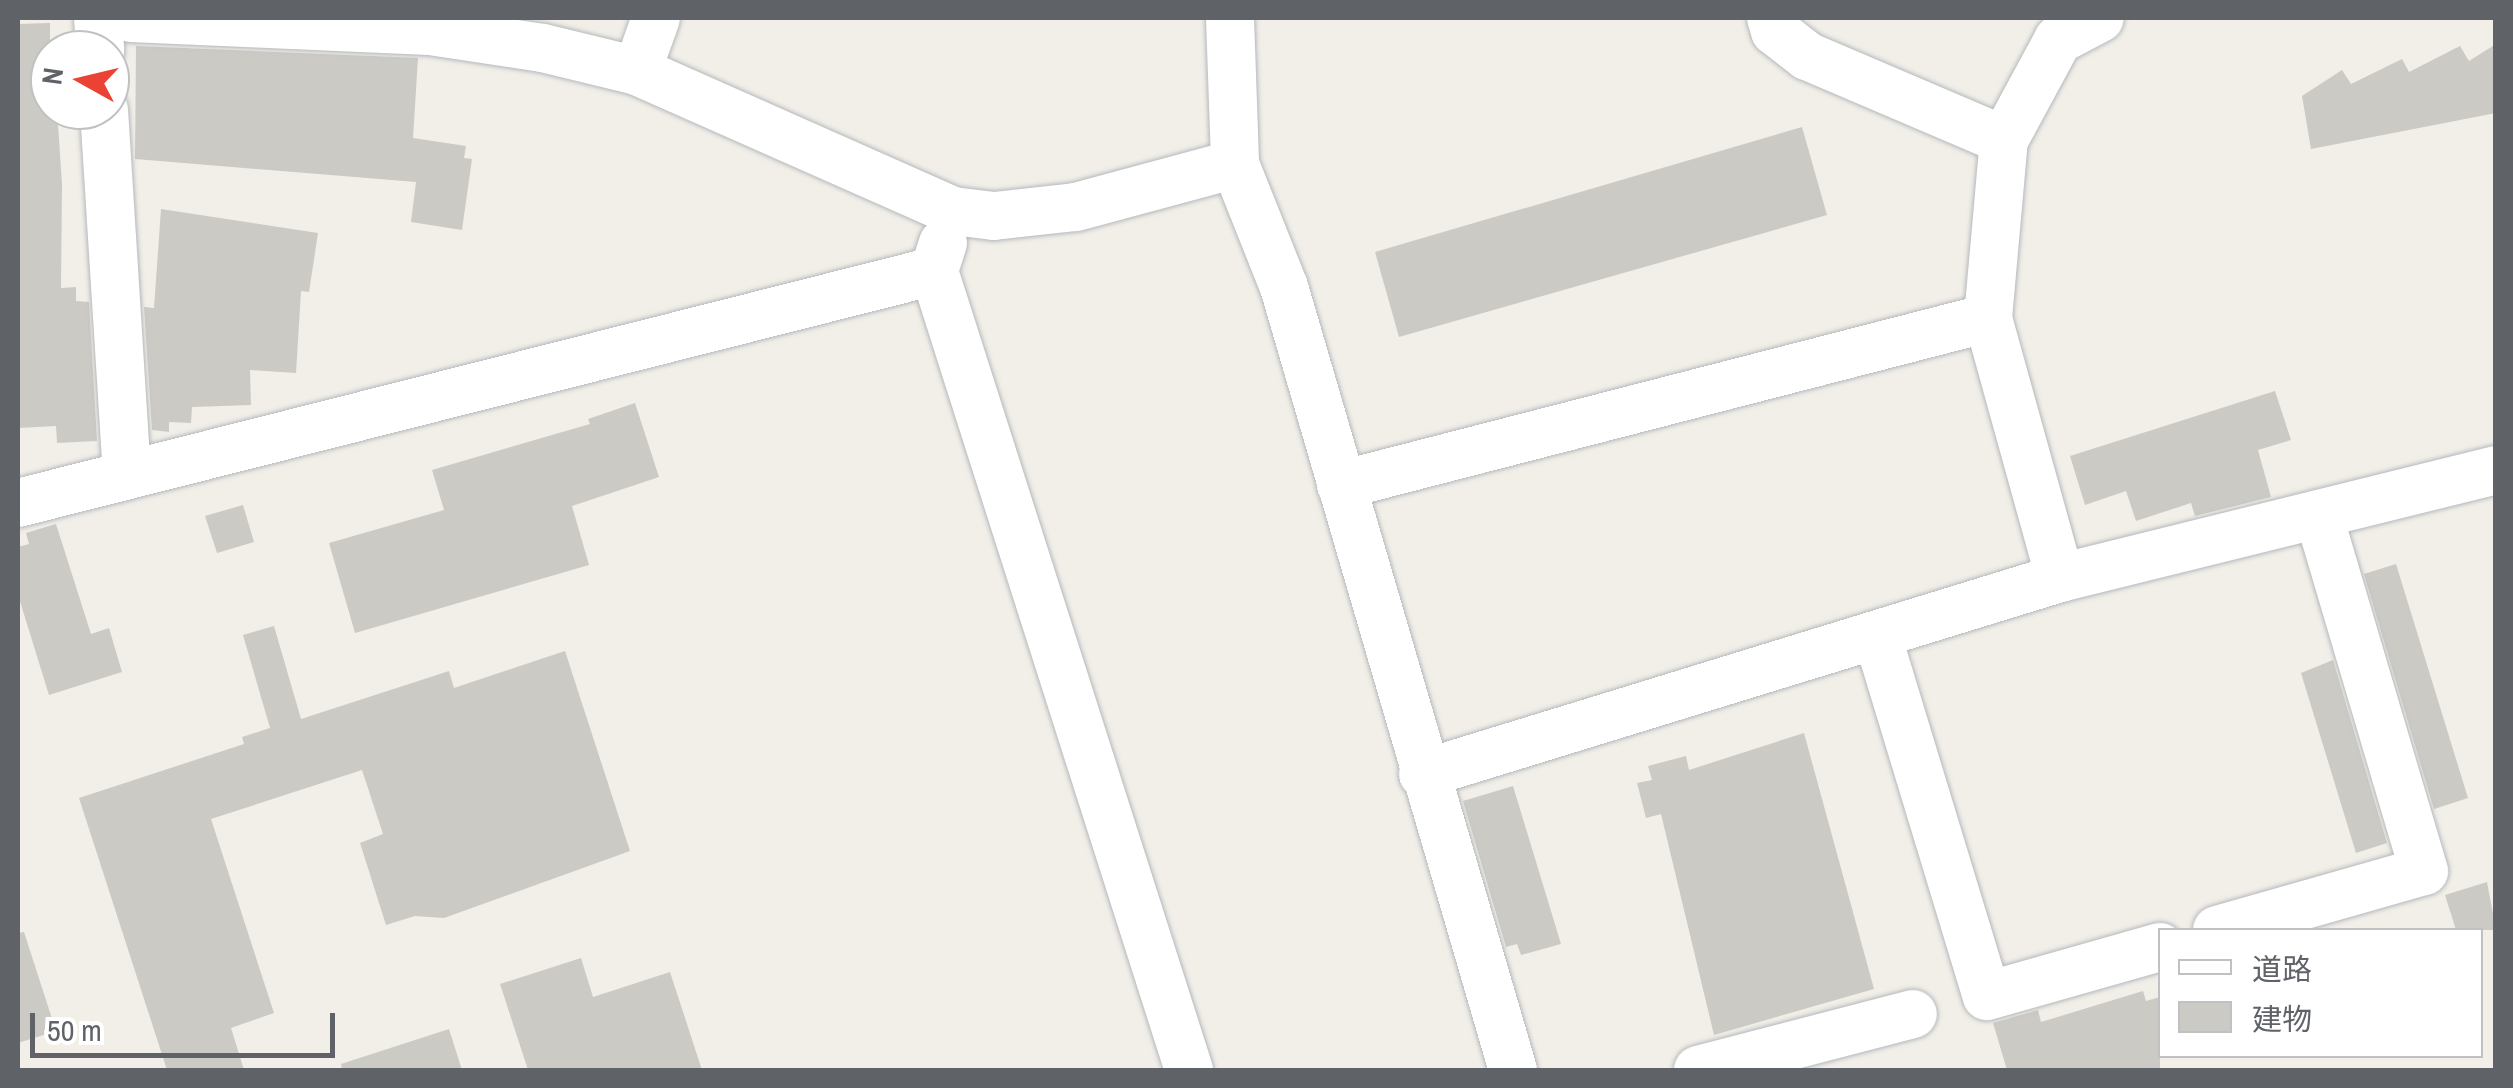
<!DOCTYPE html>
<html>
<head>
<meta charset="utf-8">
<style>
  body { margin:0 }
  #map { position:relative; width:2513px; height:1088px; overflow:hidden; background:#f1efe8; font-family:"Archivo Narrow","Noto Sans JP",sans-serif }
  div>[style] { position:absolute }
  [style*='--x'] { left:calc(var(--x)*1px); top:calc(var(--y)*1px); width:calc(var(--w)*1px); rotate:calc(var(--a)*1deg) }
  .building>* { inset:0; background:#cccac5 }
  .roads { filter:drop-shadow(0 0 2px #b5b8bc) drop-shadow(0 0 2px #b5b8bc) }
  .minor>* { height:48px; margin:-24px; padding:0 24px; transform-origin:24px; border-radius:24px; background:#fff }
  span { translate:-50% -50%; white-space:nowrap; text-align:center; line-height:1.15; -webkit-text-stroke:8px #fff; paint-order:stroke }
  .frame { position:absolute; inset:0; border:20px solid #5f6368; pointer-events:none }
  .legend { position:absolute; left:2158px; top:928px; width:325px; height:130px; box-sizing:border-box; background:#fff; border:2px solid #bfc1c3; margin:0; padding:12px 18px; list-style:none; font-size:30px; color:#5f6368 }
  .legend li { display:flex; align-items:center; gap:20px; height:50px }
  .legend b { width:50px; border:2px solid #bfc1c3 }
  .north { position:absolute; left:30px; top:30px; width:100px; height:100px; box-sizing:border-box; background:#fff; border:2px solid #bfc1c3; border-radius:50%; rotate:278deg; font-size:28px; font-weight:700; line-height:40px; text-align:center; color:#5f6368 }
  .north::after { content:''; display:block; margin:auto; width:35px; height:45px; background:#ea4335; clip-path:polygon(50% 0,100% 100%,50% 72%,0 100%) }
  .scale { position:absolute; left:30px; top:1013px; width:305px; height:45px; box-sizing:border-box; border:5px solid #5f6368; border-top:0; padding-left:12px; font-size:30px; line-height:35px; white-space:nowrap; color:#5f6368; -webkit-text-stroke:8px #fff; paint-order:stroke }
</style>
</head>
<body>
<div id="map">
  <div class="building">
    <i style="clip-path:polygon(50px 23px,50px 110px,57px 110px,62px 184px,61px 288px,76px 287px,76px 301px,89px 302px,97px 441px,57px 443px,56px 426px,18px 428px,18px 24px)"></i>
    <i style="clip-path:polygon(2496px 44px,2496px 113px,2311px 149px,2302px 96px,2342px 70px,2351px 84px,2402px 59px,2409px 72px,2460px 46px,2469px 61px)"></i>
    <i style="clip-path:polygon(136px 46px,418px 58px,413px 138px,466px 146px,464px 158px,472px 159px,462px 230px,411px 222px,416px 182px,135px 159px)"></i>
    <i style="clip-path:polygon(1802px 127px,1827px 215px,1399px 337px,1375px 252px)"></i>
    <i style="clip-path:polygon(161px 209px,318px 233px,309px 292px,301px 291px,296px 373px,250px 370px,251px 405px,192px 407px,191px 423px,169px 422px,169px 432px,152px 430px,144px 307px,154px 308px)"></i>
    <i style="clip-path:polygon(2275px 391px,2291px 440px,2258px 450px,2271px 497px,2195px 516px,2191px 503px,2136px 521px,2126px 491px,2085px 505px,2070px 456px)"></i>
    <i style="clip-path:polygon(635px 403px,659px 477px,572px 506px,589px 565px,355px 633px,329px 543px,444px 510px,432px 470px,590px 424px,588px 419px)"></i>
    <i style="clip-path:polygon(243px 505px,254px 542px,217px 553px,205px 516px)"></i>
    <i style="clip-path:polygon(56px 524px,91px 634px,109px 628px,122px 672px,49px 695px,18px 595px,18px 547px,29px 544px,26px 533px)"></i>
    <i style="clip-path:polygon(2396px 564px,2468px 798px,2434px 809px,2364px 574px)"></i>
    <i style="clip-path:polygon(274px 626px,301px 719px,449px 671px,454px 688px,565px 651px,630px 851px,444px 918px,415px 916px,386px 925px,360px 843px,383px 834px,362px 770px,211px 819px,274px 1013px,231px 1028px,244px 1070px,167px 1070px,79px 798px,244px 744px,242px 737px,270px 728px,243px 635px)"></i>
    <i style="clip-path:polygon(2333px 660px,2387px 843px,2356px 853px,2301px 673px)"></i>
    <i style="clip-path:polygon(1804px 733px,1874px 989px,1714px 1035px,1661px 814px,1646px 818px,1637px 783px,1652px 780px,1648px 766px,1686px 756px,1689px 770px)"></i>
    <i style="clip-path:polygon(1513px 786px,1561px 944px,1521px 955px,1517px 944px,1506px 947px,1463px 801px)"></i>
    <i style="clip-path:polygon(2487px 882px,2496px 930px,2456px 930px,2445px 895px)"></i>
    <i style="clip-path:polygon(24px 932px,56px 1031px,18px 1043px,18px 933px)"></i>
    <i style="clip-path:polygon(581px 958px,593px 997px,670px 972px,702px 1070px,528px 1070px,500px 984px)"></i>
    <i style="clip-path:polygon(2143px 991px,2146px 1001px,2160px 997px,2160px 1070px,2007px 1070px,1993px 1023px,2038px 1010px,2041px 1022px)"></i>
    <i style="clip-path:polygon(449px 1029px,462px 1070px,342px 1070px,341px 1064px)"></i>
  </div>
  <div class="roads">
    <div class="minor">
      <i style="--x:98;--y:18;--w:32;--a:86"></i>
      <i style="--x:131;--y:18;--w:299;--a:2.5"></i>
      <i style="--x:430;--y:31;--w:114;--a:8.6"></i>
      <i style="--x:543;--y:48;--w:97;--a:13.7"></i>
      <i style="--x:637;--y:71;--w:346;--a:23.9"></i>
      <i style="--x:953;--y:211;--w:41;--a:7"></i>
      <i style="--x:994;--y:216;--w:82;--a:-6.3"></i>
      <i style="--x:1076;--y:207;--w:165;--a:-15.1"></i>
      <i style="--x:1230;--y:18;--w:146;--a:88"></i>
      <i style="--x:1235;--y:164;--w:132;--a:68.3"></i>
      <i style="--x:1284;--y:287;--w:816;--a:73.7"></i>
      <i style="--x:1771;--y:18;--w:14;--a:73"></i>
      <i style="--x:1775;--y:31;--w:41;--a:38"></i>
      <i style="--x:1807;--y:56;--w:214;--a:23.1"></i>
      <i style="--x:637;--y:71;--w:56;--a:-70.3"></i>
      <i style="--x:104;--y:110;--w:364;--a:86.4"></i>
      <i style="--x:943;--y:243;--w:29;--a:108"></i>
      <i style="--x:934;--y:271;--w:839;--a:72.3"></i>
      <i style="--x:1341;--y:485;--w:668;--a:-14.47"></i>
      <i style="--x:18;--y:503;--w:945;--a:-14.21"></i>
      <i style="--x:2060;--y:578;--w:270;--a:-105.5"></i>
      <i style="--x:1988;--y:318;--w:179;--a:-84.9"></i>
      <i style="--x:2004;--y:140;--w:114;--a:-61.6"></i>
      <i style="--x:2058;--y:40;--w:47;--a:-27.6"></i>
      <i style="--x:1877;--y:635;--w:377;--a:73.1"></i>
      <i style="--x:1987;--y:996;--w:180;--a:-15.8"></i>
      <i style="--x:1423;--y:774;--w:666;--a:-17.1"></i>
      <i style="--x:2060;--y:578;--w:449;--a:-13.9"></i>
      <i style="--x:2217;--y:930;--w:215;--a:-15.9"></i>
      <i style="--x:2424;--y:871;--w:372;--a:-106.5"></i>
      <i style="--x:1698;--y:1070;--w:222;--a:-14.6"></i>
    </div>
  </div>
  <div class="frame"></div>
  <ul class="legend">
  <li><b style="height:12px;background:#fff"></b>道路</li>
  <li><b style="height:28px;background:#cccac5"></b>建物</li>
  </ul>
  <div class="north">N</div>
  <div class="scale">50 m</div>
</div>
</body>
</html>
